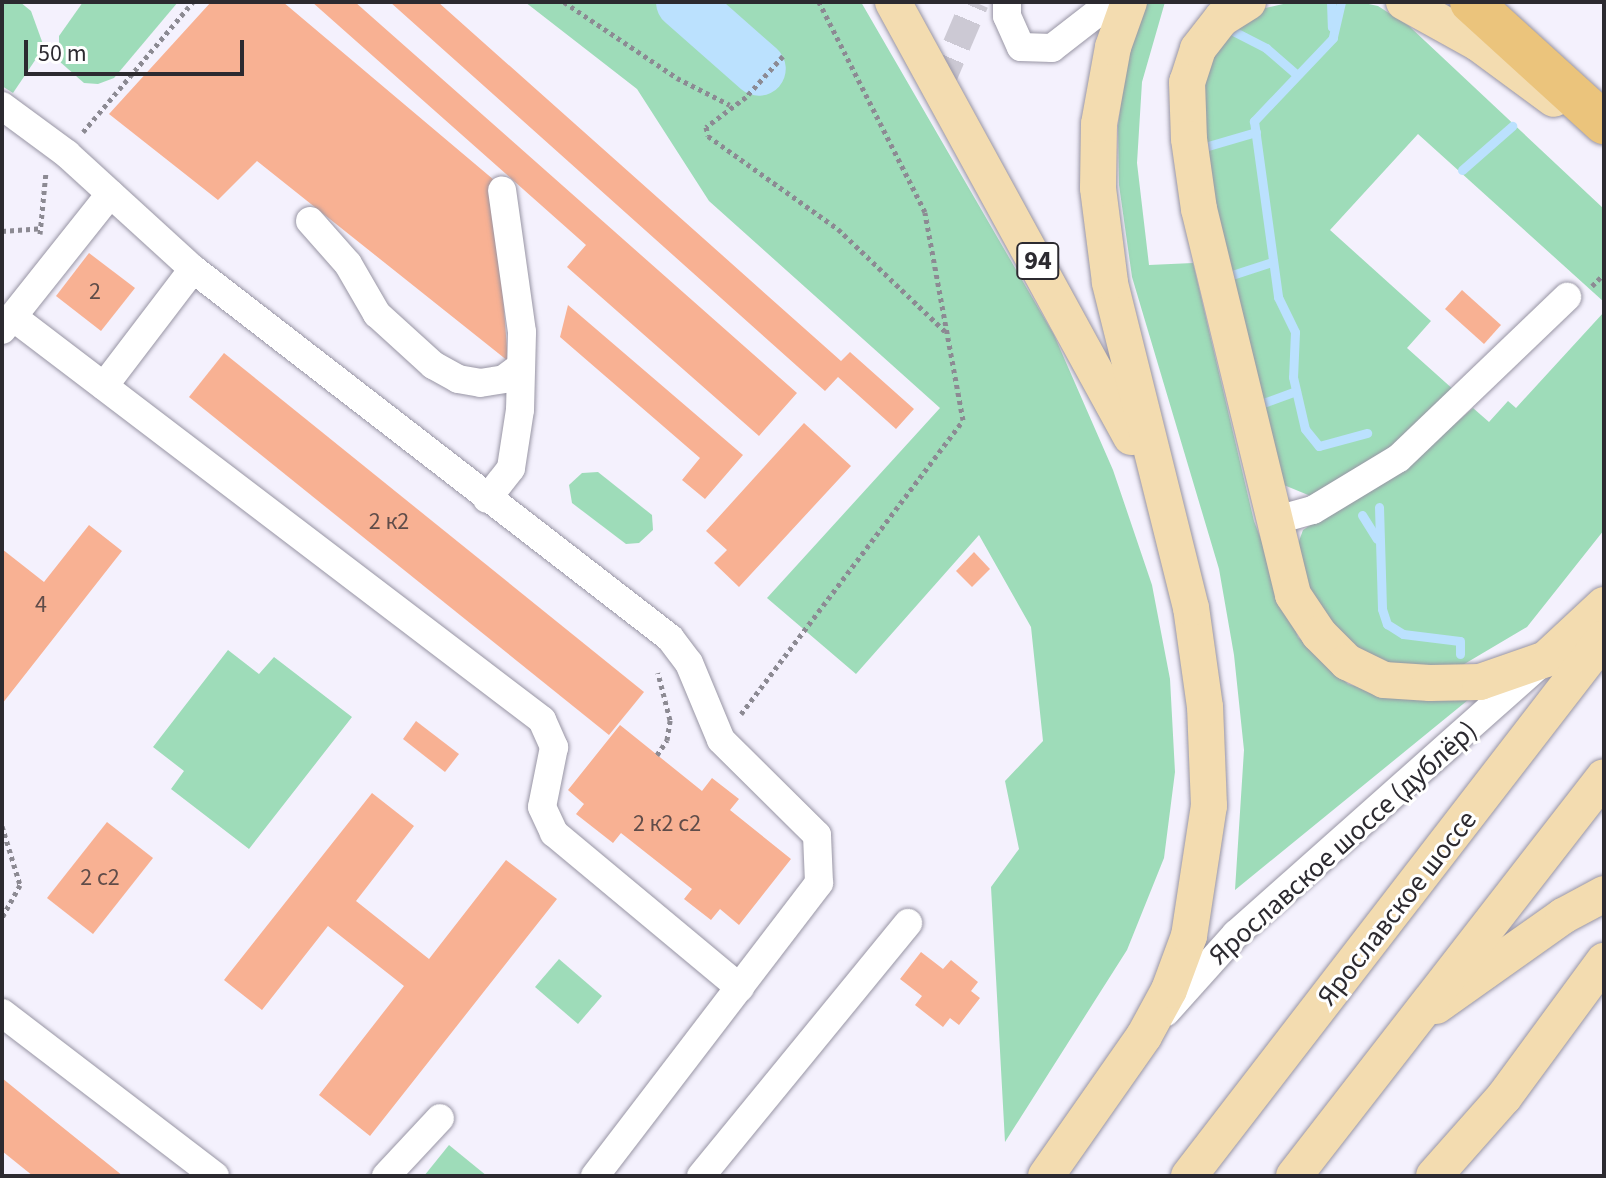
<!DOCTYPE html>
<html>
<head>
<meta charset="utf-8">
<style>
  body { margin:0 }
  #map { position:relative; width:1606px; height:1178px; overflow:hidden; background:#f4f1fd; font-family:"Source Sans 3",sans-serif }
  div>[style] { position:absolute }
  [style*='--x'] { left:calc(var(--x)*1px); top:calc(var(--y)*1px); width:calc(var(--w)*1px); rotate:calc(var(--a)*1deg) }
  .green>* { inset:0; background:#9edcb9 }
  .stream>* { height:9px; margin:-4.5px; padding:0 4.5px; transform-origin:4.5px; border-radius:4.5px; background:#bbe1fe }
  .river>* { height:54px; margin:-27px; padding:0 27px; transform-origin:27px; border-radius:27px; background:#bbe1fe }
  .building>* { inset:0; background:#f8b193 }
  .minor-tunnel>* { height:28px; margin-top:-14px; transform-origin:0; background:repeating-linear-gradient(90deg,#ccc9d4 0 28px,transparent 0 42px) }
  .path>* { height:5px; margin-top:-2.5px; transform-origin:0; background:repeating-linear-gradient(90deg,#8c8a93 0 4px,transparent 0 8px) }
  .roads { filter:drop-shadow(0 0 2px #9895a4) drop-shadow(0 0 2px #9895a4) }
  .minor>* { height:28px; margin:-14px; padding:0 14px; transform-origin:14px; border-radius:14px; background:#fff }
  .major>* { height:36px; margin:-18px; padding:0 18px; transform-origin:18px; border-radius:18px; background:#f3dcb0 }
  .highway>* { height:42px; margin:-21px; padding:0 21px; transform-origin:21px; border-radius:21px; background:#ebc47c }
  span { translate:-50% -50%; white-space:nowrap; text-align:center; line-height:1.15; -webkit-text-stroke:6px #fff; paint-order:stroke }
  .number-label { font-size:24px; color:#5f4c49 }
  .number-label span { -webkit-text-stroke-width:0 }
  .shield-label span { padding:2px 6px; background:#fff; border:2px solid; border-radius:6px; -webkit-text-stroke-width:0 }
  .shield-label { font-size:26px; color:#2c2a30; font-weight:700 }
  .street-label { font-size:28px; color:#2c2a30 }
  .frame { position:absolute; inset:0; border:4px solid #2c2a30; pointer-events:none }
  .scale { position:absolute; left:24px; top:40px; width:220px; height:36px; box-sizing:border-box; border:4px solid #2c2a30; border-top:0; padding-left:10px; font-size:24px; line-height:28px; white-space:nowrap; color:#2c2a30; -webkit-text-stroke:6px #fff; paint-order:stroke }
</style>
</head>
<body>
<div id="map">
  <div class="green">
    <i style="clip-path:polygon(2px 2px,20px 2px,31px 11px,44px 47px,13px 93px,2px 86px)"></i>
    <i style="clip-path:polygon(83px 2px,178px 2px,114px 78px,98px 84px,84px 83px,59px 61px,59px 36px)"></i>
    <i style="clip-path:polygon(525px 2px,861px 2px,1054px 335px,1113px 470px,1152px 585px,1170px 679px,1175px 772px,1164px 858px,1127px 950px,1005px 1142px,991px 887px,1019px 849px,1005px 781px,1043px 741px,1031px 627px,979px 535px,856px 674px,767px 598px,940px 408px,709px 201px,637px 89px)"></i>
    <i style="clip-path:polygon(1147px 2px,1165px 2px,1142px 82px,1137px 163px,1149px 265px,1193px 263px,1254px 521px,1298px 637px,1348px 684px,1395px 698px,1468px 700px,1235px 890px,1244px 750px,1234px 655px,1219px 569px,1132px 277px,1119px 185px,1118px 126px,1126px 62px)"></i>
    <i style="clip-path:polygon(1292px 2px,1359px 2px,1378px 6px,1409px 26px,1604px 209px,1604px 302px,1418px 134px,1330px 230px,1431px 321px,1407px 348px,1455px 391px,1372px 463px,1313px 497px,1279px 483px,1212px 203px,1200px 87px,1212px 56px,1231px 32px,1261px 9px)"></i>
    <i style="clip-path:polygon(1604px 312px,1604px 530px,1527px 627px,1461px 666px,1392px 667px,1353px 648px,1330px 626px,1311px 590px,1295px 552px,1303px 530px,1433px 443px,1473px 408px,1489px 422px,1508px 401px,1516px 408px)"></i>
    <i style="clip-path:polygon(598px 472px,652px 515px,653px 530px,639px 543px,626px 544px,572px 503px,569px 485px,582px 473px)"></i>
    <i style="clip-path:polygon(228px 650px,259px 674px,274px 657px,352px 717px,249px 849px,171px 789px,184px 771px,153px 747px)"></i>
    <i style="clip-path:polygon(559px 959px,602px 996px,578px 1024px,535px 987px)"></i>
    <i style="clip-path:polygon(449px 1145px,487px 1176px,424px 1176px)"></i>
  </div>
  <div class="stream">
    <i style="--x:1331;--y:2;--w:25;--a:88"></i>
    <i style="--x:1341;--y:2;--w:37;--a:103"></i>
    <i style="--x:1333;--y:38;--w:115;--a:133.6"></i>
    <i style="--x:1254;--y:121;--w:178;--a:82.2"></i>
    <i style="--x:1278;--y:297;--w:39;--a:64"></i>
    <i style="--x:1295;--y:332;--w:45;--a:92.5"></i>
    <i style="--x:1293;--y:377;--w:53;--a:77"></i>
    <i style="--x:1305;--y:429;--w:22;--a:51"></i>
    <i style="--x:1319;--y:446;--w:50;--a:-15.2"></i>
    <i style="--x:1235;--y:32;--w:35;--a:27"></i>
    <i style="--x:1266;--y:48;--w:38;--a:41"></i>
    <i style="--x:1208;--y:146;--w:50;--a:-16.3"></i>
    <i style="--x:1462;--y:170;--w:67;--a:-41.3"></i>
    <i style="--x:1235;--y:274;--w:40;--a:-18"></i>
    <i style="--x:1266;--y:402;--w:32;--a:-20"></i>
    <i style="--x:1379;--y:507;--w:102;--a:88.3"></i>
    <i style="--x:1382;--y:609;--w:16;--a:72"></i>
    <i style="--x:1387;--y:624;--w:19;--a:32"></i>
    <i style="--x:1403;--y:634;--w:57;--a:7"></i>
    <i style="--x:1460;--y:641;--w:13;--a:90"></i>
    <i style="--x:1362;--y:515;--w:28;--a:58"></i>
  </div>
  <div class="river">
    <i style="--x:683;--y:2;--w:101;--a:41.4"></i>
  </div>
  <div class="building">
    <i style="clip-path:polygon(211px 2px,283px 2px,494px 180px,508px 361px,257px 161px,218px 200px,109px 114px)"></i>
    <i style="clip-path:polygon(312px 2px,355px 2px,797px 393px,759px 436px,567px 267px,586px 245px)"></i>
    <i style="clip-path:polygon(390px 2px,438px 2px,841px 361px,850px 352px,914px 409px,896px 429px,838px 377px,825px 391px)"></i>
    <i style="clip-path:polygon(89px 253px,135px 288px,101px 331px,56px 296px)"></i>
    <i style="clip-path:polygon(1462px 290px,1501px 325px,1484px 344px,1445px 309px)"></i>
    <i style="clip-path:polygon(568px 305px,743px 455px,705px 499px,682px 480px,700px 458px,560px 337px)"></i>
    <i style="clip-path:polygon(224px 353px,644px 692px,609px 735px,189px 397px)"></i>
    <i style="clip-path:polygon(804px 423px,851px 466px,739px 587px,714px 563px,727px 550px,706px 531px)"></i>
    <i style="clip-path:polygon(89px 525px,122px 551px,2px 704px,2px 549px,44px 582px)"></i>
    <i style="clip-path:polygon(974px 552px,990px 569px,972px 587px,956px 571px)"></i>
    <i style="clip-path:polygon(416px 721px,459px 754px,445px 772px,403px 739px)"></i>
    <i style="clip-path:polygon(620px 725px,702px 791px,712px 778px,739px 799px,730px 810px,791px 859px,739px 925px,720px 909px,711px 920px,684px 899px,692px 889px,621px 833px,613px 843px,576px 814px,584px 804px,568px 790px)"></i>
    <i style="clip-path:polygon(372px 793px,414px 826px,356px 901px,429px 959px,506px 860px,557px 899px,370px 1136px,319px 1095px,404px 986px,328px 926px,262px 1010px,224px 980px)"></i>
    <i style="clip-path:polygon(107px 822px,153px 858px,93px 934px,47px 898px)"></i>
    <i style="clip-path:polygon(921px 952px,943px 969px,951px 960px,978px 982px,971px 991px,980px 998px,959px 1025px,950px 1018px,943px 1027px,915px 1005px,922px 996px,900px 979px)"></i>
    <i style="clip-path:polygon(2px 1078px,51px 1118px,123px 1176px,33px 1176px,2px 1151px)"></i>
  </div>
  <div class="minor-tunnel">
    <i style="--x:940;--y:84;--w:89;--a:-66.9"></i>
  </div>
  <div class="path">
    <i style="--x:564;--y:2;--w:136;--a:33.9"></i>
    <i style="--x:677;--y:78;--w:59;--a:27"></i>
    <i style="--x:783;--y:56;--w:55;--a:132.1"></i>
    <i style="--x:746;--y:97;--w:50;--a:143.1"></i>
    <i style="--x:706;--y:127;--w:9;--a:77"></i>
    <i style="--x:708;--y:136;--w:160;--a:35.6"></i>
    <i style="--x:838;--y:229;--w:151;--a:43.7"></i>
    <i style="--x:83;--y:132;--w:170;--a:-49.8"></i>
    <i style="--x:2;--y:231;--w:39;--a:-4"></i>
    <i style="--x:40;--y:234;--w:62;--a:-84.5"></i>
    <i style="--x:1592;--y:286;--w:17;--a:-45"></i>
    <i style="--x:741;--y:714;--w:368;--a:-52.9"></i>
    <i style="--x:963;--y:420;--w:211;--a:-100.4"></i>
    <i style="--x:925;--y:212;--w:235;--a:-116.8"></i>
    <i style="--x:657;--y:755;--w:18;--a:-56"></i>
    <i style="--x:667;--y:740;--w:20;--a:-81"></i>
    <i style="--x:670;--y:720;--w:49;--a:-104.3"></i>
    <i style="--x:2;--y:826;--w:62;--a:73"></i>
    <i style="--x:20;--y:885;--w:38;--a:119"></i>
  </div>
  <div class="roads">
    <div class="minor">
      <i style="--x:1007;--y:2;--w:14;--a:90"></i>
      <i style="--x:1007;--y:16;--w:34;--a:66"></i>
      <i style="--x:1021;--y:47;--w:31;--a:2"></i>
      <i style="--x:1052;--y:48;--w:75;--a:-37.9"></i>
      <i style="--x:2;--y:106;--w:81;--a:36.4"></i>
      <i style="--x:67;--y:154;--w:171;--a:42.4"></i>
      <i style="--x:193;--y:269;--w:603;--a:37.72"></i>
      <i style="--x:670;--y:638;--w:31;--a:53"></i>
      <i style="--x:689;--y:663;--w:83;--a:67.4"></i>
      <i style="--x:721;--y:740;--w:135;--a:44.7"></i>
      <i style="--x:817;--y:835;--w:48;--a:87.6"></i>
      <i style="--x:819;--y:883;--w:369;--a:127.4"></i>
      <i style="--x:310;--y:221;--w:57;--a:48.5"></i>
      <i style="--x:348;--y:264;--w:58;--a:59.9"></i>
      <i style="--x:377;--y:314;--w:76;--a:42.3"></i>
      <i style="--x:433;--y:365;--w:29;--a:29"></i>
      <i style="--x:458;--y:379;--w:22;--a:10"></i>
      <i style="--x:480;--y:383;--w:24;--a:-9"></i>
      <i style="--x:504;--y:379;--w:21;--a:-37"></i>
      <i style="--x:13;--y:317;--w:665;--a:37.3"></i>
      <i style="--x:542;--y:720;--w:30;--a:66"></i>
      <i style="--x:554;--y:747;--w:61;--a:101.3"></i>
      <i style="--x:542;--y:807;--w:29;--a:65"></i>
      <i style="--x:554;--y:833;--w:242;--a:39.8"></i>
      <i style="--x:2;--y:330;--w:174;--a:-51.5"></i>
      <i style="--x:104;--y:386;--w:147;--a:-52.7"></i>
      <i style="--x:487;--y:499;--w:39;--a:-52"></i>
      <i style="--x:511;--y:468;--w:59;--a:-81.2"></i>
      <i style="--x:520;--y:410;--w:78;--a:-88.5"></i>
      <i style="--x:522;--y:332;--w:143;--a:-98"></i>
      <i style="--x:1273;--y:521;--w:41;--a:-15.4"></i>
      <i style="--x:1313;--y:510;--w:100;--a:-31.2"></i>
      <i style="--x:1399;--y:458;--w:233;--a:-43.8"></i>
      <i style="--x:1166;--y:1012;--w:105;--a:-48.1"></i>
      <i style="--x:1236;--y:934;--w:405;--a:-41.6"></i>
      <i style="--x:2;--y:1013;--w:268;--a:37.4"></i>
      <i style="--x:386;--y:1176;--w:79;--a:-47"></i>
      <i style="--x:701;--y:1176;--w:327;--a:-50.7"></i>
    </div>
    <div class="major">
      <i style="--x:893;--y:2;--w:496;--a:61.3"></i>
      <i style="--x:1248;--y:2;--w:31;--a:148"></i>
      <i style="--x:1222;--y:18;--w:39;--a:128"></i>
      <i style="--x:1198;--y:49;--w:35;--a:108"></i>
      <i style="--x:1187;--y:82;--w:57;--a:88"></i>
      <i style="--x:1189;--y:139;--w:71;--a:81.9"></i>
      <i style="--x:1199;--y:209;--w:397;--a:76.3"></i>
      <i style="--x:1293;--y:595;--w:47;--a:56.3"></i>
      <i style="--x:1319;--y:634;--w:40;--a:45"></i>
      <i style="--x:1347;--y:662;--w:41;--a:25.9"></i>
      <i style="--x:1384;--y:680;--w:46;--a:3.7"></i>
      <i style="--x:1430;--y:683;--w:50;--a:-1.1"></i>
      <i style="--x:1480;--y:682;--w:70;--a:-19.2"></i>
      <i style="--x:1546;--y:659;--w:79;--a:-43"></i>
      <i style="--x:1404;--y:2;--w:85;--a:29"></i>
      <i style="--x:1478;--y:43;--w:94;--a:36.4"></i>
      <i style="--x:1436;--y:1006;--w:156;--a:-35.3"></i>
      <i style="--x:1563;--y:916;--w:47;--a:-28.2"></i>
      <i style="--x:1046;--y:1176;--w:171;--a:-55"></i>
      <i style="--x:1144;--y:1036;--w:52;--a:-61.5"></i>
      <i style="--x:1169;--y:990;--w:58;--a:-69.7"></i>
      <i style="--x:1189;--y:936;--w:132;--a:-81.3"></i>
      <i style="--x:1209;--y:806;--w:99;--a:-92.3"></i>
      <i style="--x:1205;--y:707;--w:100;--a:-98"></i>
      <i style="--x:1191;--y:608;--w:336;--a:-104"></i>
      <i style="--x:1110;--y:282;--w:95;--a:-97.3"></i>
      <i style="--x:1098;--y:188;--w:64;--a:-89.1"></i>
      <i style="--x:1099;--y:124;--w:78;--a:-79.7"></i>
      <i style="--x:1113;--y:47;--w:48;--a:-70.4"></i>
      <i style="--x:1189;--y:1176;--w:679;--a:-52.35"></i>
      <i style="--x:1294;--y:1176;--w:505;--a:-52.15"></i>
      <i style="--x:1434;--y:1176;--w:106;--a:-48.5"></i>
      <i style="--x:1504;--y:1097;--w:169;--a:-53.7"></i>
    </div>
    <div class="highway">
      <i style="--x:1471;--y:2;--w:180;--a:42.3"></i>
    </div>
  </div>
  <div class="number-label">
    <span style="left:95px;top:292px">2</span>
    <span style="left:389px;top:522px">2 к2</span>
    <span style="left:41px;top:605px">4</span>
    <span style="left:667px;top:824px">2 к2 с2</span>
    <span style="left:100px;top:878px">2 с2</span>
  </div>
  <div class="shield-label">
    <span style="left:1038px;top:261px">94</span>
  </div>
  <div class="street-label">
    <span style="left:1343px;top:843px;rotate:-42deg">Ярославское шоссе (дублёр)</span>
    <span style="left:1397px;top:908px;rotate:-52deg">Ярославское шоссе</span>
  </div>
  <div class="frame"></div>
  <div class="scale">50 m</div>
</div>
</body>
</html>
